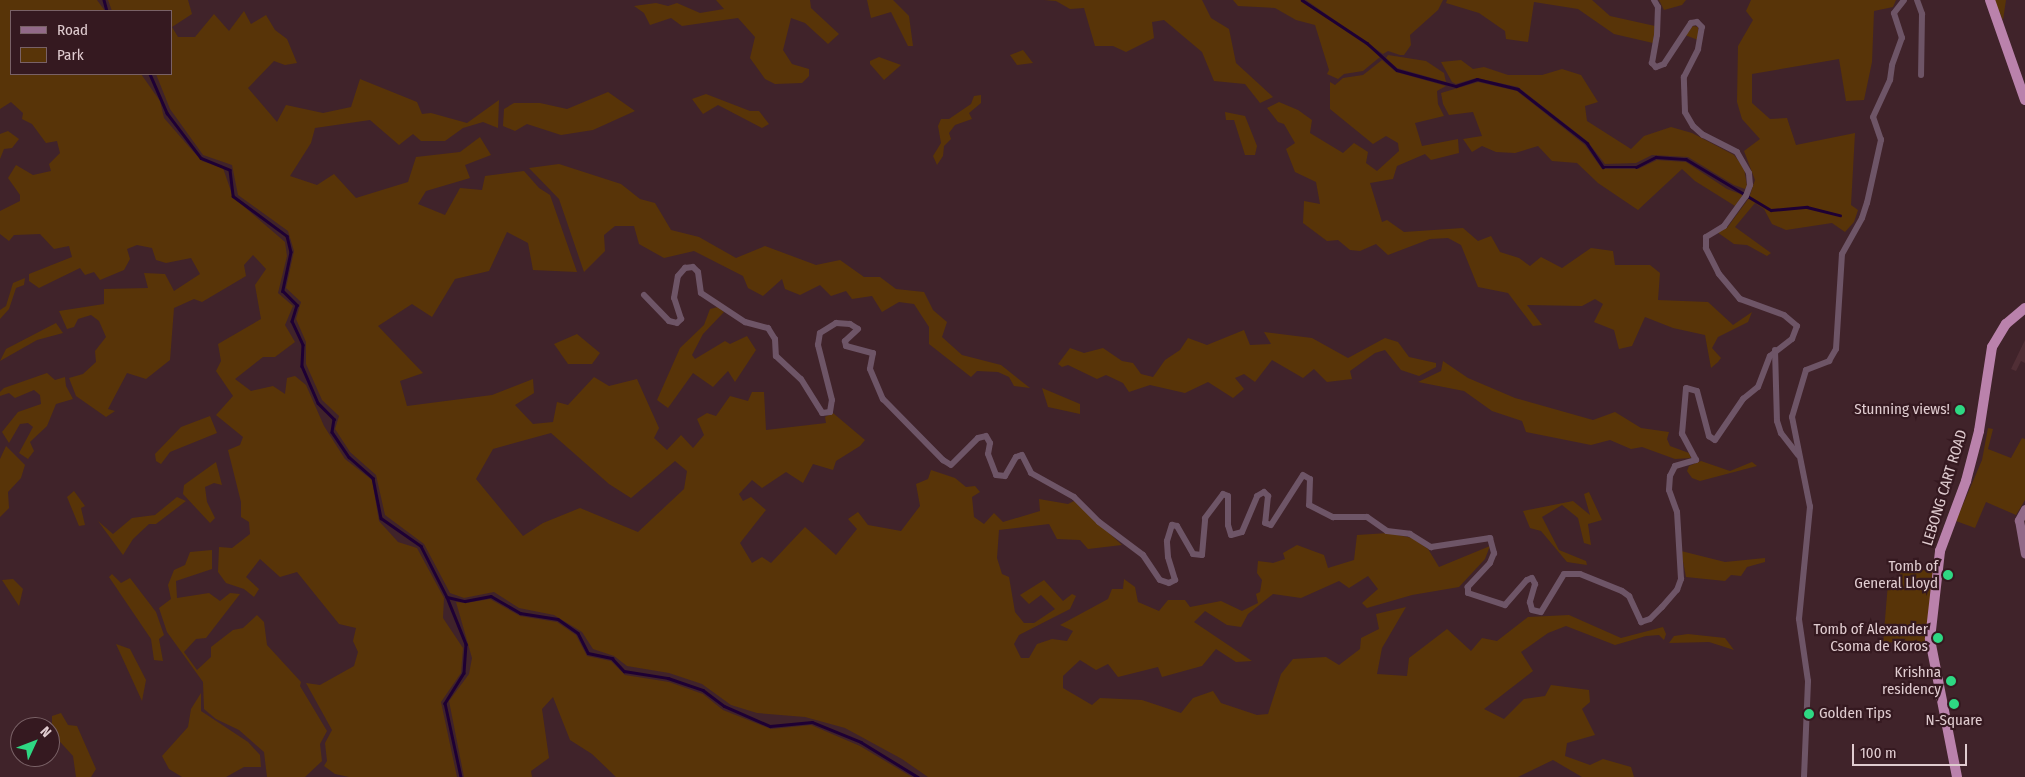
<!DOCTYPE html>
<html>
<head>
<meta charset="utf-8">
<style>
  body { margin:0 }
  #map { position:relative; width:2025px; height:777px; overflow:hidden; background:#40232a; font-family:"Fira Sans Condensed",sans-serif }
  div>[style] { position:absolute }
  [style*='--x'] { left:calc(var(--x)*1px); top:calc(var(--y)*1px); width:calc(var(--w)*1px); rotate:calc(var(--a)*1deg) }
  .built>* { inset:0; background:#502e35 }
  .green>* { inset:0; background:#583408 }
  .stream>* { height:2.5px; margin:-1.25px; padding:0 1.25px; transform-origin:1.25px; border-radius:1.25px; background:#1e0034 }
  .minor>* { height:6px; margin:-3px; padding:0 3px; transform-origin:3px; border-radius:3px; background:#6e5567 }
  .secondary>* { height:9px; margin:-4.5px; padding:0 4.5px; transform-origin:4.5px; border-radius:4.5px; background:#926a88 }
  .trunk>* { height:10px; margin:-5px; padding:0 5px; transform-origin:5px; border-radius:5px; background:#ba82ac }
  .dots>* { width:14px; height:14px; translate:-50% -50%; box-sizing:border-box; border:2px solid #351920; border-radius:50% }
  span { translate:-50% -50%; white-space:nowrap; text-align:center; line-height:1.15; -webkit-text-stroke:4.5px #351920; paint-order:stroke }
  .poi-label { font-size:15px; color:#e0ccd0 }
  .right { translate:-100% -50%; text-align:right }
  .left { translate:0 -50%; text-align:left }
  .street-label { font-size:15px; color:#e0ccd0 }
  .legend { position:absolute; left:10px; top:10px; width:162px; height:65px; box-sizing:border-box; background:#351920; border:1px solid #796166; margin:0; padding:6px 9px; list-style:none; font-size:15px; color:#e0ccd0 }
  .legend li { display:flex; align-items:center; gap:10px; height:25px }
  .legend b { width:25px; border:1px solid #796166 }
  .north { position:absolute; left:10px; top:717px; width:50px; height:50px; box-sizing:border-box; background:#351920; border:1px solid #796166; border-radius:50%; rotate:47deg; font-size:14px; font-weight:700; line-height:20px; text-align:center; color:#e0ccd0 }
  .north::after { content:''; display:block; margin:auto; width:18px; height:22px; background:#2ed883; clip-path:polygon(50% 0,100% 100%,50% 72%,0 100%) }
  .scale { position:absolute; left:1852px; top:744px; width:115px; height:22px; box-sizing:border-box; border:2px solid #e0ccd0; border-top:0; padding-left:6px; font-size:15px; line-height:18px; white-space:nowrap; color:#e0ccd0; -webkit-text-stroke:4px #351920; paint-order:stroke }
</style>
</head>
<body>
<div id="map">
  <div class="built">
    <i style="clip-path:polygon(2025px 340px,2025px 363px,2021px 361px,2016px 371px,2011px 369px)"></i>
  </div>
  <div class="green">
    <i style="clip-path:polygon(0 0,97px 0,105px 11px,11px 11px,11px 74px,141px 74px,160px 101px,164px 118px,191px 149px,202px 161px,223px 168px,233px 197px,285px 242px,287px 256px,278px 293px,293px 306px,285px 325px,295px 342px,275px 357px,263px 357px,235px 379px,251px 391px,273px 386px,285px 394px,287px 378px,295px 376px,306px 385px,324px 426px,345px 459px,372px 480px,379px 521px,398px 542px,417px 548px,444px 598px,443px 618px,463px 648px,461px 673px,441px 702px,457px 777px,349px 777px,335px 774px,324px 766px,327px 761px,325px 743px,332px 730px,306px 683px,320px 685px,354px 666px,358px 652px,353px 641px,356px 628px,339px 624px,297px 572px,280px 577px,260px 559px,246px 577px,259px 589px,254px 597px,244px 589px,226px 583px,218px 572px,219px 547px,232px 548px,250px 534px,249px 522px,241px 517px,241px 502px,228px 450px,240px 445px,243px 437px,216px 415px,233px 396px,216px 371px,221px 361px,218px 344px,261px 319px,255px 285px,266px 269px,253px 255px,244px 265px,246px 276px,202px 302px,194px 299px,174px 308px,170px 360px,146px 379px,127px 373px,108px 409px,115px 411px,106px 417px,76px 396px,69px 378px,83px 374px,96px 362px,95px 351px,106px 337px,99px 321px,91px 315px,78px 319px,74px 327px,67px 329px,59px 311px,104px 304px,104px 289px,148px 288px,144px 273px,165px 274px,174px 291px,200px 274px,191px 258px,166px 263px,156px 260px,152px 248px,137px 245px,127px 249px,130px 259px,124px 270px,100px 280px,94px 272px,85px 275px,80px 268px,39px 288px,29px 281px,29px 274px,72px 257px,69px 246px,54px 249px,40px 234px,14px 235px,9px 241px,0 234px,0 211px,20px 201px,20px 195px,8px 178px,16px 165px,33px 175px,51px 171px,49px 164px,60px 153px,57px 141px,46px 143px,32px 124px,22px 119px,23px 113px,11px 102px,0 109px)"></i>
    <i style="clip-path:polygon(evenodd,108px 0,188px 0,192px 14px,172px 27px,178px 37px,195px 37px,214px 14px,229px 31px,244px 11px,251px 24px,266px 15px,275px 30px,287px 39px,297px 63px,285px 65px,274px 61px,248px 88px,277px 122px,286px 105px,323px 113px,351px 107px,360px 79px,417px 102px,422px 114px,431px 113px,467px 123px,499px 100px,498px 128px,483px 122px,463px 128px,445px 141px,421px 141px,413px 134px,399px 145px,370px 120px,315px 128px,311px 143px,290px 176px,317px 185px,334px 174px,356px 198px,408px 182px,416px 157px,460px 152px,480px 137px,491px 155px,465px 165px,470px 178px,426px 191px,418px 204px,445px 215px,460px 188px,482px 190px,485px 176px,524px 171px,539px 188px,550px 195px,577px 272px,533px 270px,528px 243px,507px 232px,489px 271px,455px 279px,432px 317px,412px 304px,378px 326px,423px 373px,400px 381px,407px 406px,492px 395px,533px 379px,534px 393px,515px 405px,533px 424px,553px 422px,557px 402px,568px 405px,594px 377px,609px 386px,637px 379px,659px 428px,654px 438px,667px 450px,681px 435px,693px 448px,704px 435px,697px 419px,707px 413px,716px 416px,730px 396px,748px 401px,752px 392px,764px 392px,766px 430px,826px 423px,825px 417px,833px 413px,865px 440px,860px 446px,836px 461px,833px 470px,813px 464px,803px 483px,786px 472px,762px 488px,752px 480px,739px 494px,743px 501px,751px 497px,766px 510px,740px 543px,752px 563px,762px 557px,771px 563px,805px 527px,836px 555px,857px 529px,848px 519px,858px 512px,868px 525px,901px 531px,920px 506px,916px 484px,928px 479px,931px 470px,955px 478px,966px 487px,975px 486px,980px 492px,972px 497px,974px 517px,984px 524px,994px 513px,1003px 522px,1040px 511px,1039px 499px,1068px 504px,1074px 501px,1122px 545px,1088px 549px,1080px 540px,1057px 539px,1049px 524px,999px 530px,997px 558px,1002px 574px,1009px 577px,1015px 612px,1024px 623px,1034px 623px,1055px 609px,1041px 595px,1029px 604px,1020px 595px,1044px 580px,1063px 601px,1072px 594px,1076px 596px,1070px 609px,1019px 635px,1014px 644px,1021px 658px,1029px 658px,1037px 644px,1052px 639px,1067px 641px,1073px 631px,1060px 625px,1108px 599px,1112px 589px,1123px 589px,1124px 579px,1135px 587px,1138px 602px,1159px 611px,1168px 600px,1185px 600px,1190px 607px,1221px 601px,1242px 611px,1258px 603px,1256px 594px,1260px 592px,1262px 580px,1257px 573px,1258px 561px,1273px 563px,1285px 559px,1283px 553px,1297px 545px,1324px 555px,1328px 568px,1354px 560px,1357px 535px,1388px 533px,1412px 538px,1428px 549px,1439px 567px,1490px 546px,1485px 559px,1459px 587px,1412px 595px,1367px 608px,1362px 603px,1378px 589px,1368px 576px,1349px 588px,1339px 581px,1301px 598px,1273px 594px,1248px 614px,1241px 627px,1227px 625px,1205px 611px,1194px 622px,1252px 661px,1236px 662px,1216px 649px,1202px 666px,1162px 677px,1158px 667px,1118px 677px,1108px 664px,1096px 670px,1080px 660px,1063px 676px,1063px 688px,1092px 705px,1100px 698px,1142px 700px,1181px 713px,1193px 698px,1213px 691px,1221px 703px,1257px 715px,1268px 714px,1281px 674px,1293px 659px,1326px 657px,1339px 665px,1360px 649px,1361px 638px,1379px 629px,1376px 614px,1406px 607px,1382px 648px,1377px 674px,1407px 676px,1409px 658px,1447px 629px,1471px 651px,1482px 638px,1497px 641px,1528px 617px,1569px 615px,1621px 638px,1663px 627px,1666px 634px,1664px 640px,1659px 635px,1646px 636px,1615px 645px,1566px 626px,1548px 633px,1521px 652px,1533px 671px,1484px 709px,1504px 719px,1524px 699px,1545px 696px,1551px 685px,1589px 690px,1590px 702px,1582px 709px,1595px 735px,1567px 743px,1565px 756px,1590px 765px,1603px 759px,1631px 767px,1634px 777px,1582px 777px,1553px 760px,1518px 777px,928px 777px,902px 759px,845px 728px,805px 717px,757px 713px,731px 705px,702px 684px,669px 673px,627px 666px,614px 656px,593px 649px,582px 632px,554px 615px,519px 608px,494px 592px,464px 598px,450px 593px,424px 544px,385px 515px,376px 475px,350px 452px,335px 429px,339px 416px,322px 400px,306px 364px,306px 342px,296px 319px,301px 302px,286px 288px,294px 251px,288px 231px,238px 195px,232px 165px,203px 155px,170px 109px,156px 74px,171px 74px,171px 11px,112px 11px,108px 0,551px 433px,609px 484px,631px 498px,675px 461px,687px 471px,684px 489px,638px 532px,580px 508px,543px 523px,523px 536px,476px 479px,493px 449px,551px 433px)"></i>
    <i style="clip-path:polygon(716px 0,810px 0,811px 8px,839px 34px,828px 44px,805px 23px,791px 18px,783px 50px,792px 64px,809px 69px,809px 76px,802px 83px,775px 84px,765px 79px,750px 58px,755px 37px,738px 18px,682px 26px,671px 18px,650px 25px,644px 13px,634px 6px,656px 3px,668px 6px,677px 3px,700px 13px,724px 9px)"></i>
    <i style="clip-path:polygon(867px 0,893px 0,909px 16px,913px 46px,908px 46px,891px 12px,871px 18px)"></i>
    <i style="clip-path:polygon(1044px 0,1202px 0,1211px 18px,1229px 29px,1236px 63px,1273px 97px,1260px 103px,1245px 84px,1214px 81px,1202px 52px,1164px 20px,1152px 22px,1154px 38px,1126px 52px,1113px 46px,1095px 46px,1084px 8px,1070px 9px,1056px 1px)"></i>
    <i style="clip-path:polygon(1233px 0,1301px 0,1369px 47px,1380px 57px,1363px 71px,1344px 74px,1338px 79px,1327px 74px,1329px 70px,1315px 25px,1296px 20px,1275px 8px,1238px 6px)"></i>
    <i style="clip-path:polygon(1306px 0,1443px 0,1438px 10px,1410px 35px,1411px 45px,1404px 55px,1400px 55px,1388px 51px,1383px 54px)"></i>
    <i style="clip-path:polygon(1447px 0,1592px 0,1610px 16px,1655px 26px,1653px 43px,1614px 34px,1578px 9px,1534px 2px,1528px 42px,1506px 39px,1505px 31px,1479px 13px,1446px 3px)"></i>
    <i style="clip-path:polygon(1659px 0,1686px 0,1682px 5px,1664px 10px)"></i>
    <i style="clip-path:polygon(1751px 0,1896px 0,1893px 7px,1874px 11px,1872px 62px,1864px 100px,1846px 101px,1839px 59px,1752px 74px,1752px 103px,1770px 119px,1787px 118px,1796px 145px,1855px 133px,1851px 205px,1858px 210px,1854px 222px,1845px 232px,1832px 223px,1786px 230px,1772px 224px,1764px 209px,1755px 203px,1735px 227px,1771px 253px,1767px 256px,1747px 245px,1734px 244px,1717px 232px,1727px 228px,1749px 198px,1755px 180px,1744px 151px,1760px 139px,1742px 119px,1737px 102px,1738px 46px,1753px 20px,1746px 11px)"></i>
    <i style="clip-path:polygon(1994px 0,2006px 0,2003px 20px)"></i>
    <i style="clip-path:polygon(1693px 26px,1698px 27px,1698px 40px,1685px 35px)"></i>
    <i style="clip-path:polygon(1023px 50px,1033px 63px,1017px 65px,1010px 55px)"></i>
    <i style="clip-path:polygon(1388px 55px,1426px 61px,1444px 73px,1446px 82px,1397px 68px,1386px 58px)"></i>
    <i style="clip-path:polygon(879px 57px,901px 65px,884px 80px,870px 64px,870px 61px)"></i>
    <i style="clip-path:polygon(1382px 60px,1396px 72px,1446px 86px,1437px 91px,1438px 104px,1444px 116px,1415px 123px,1422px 146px,1458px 139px,1459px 153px,1431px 160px,1425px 154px,1397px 166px,1393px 179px,1370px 183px,1382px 222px,1387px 220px,1404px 232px,1463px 228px,1478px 241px,1491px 236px,1500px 252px,1519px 258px,1530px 266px,1541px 257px,1562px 268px,1591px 248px,1613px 251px,1615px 265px,1650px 265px,1660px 273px,1658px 300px,1708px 302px,1733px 325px,1752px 312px,1748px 322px,1718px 337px,1712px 348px,1721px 358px,1718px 362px,1711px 368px,1705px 335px,1673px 328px,1645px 317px,1632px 346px,1619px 349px,1614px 330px,1594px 322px,1603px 304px,1595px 299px,1582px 306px,1527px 305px,1542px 325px,1533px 326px,1508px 293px,1478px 287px,1461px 245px,1448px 238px,1430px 239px,1388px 255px,1376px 244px,1360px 251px,1350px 250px,1338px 240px,1327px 241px,1303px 223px,1304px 201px,1320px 204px,1316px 182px,1295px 172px,1286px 149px,1295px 143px,1284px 124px,1278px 122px,1267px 108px,1279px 102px,1298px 110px,1312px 120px,1310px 133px,1343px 153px,1354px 143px,1368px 152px,1366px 163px,1377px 171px,1399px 151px,1398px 143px,1386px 136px,1373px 144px,1330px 109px,1330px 82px,1335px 85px,1343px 78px,1363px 75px)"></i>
    <i style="clip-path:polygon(1461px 60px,1473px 69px,1484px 67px,1508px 75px,1542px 75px,1562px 69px,1581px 75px,1598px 102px,1585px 106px,1587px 121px,1631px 149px,1644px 136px,1671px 127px,1692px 133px,1734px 155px,1744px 168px,1747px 186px,1745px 189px,1734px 185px,1688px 157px,1652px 155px,1636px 163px,1605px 164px,1587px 141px,1518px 87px,1476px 78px,1456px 84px,1452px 82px,1441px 62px)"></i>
    <i style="clip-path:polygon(1478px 82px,1517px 91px,1585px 145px,1602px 169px,1638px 169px,1657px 160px,1686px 162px,1727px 189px,1743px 195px,1735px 206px,1695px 181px,1682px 169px,1638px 210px,1598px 183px,1577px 163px,1552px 161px,1538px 146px,1515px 153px,1496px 152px,1482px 146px,1472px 152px,1463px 139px,1482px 136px,1473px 112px,1449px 115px,1443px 104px,1441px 93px)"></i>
    <i style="clip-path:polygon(608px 92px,635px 111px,593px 130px,561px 135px,527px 124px,515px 131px,503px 126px,504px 109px,514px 103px,540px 103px,567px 109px)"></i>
    <i style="clip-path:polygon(706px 94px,750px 111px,759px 111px,769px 124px,762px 128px,718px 105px,703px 114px,692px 99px)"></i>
    <i style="clip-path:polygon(981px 95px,981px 103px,969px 113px,972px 119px,955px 125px,949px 133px,951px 139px,944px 146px,943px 156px,937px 165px,933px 156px,941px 143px,938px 126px,941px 119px,949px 119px,971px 104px,974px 96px)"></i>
    <i style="clip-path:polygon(1225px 112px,1245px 116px,1257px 146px,1255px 155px,1245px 155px,1234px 120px,1226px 120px)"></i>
    <i style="clip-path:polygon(8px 131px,19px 139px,12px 148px,4px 149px,0 159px,0 134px)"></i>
    <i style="clip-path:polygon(559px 164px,621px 184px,640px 199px,655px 203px,671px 230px,699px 237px,736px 258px,765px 246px,816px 265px,840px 260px,864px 277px,880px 277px,896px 289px,924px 292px,933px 310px,947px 322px,942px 337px,962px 355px,1001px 365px,1030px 388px,1014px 386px,1009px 377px,998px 372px,977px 371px,971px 377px,929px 344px,929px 327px,914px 304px,899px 302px,882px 312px,872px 296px,852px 299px,846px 291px,831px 296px,820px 285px,800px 295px,785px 289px,782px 279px,763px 296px,748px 288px,743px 276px,694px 251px,664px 258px,639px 244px,634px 226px,615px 226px,604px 235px,605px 251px,584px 272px,559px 199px,529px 168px)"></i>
    <i style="clip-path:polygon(25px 278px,24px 285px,16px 288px,9px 309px,0 319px,0 310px,6px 306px,13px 283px)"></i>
    <i style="clip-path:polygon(718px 307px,724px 312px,703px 334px,692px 355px,695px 359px,725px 341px,730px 344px,747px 336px,756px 350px,735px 382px,728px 371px,713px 387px,693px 373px,668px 408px,657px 400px,680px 348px,704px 325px,710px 309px)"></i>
    <i style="clip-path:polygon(56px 323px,63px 333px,37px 340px,0 361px,6px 349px)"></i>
    <i style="clip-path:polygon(1244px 330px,1250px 345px,1271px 344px,1264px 332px,1312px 338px,1348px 358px,1385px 338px,1398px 342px,1409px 357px,1436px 363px,1436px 367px,1419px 376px,1401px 370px,1385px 350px,1375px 353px,1350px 371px,1352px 379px,1327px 382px,1314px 369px,1303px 378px,1272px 360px,1255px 382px,1244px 374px,1235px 378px,1244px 389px,1233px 398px,1208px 382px,1185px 393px,1150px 385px,1129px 392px,1123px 383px,1106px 375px,1097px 379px,1068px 365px,1062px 367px,1058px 364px,1070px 348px,1084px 353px,1103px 348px,1122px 361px,1133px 363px,1141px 374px,1153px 377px,1165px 360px,1180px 350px,1188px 338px,1207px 345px)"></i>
    <i style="clip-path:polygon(577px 334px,600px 353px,592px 364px,568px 364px,554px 344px)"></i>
    <i style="clip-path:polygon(1443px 361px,1468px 378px,1515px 398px,1593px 420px,1615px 412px,1641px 428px,1669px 432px,1667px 439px,1670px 446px,1689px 453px,1691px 458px,1675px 459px,1642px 447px,1631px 449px,1610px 440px,1591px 445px,1526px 432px,1522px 421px,1492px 411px,1464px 391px,1418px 382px,1441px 371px)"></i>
    <i style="clip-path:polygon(47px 373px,55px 380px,65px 377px,66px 386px,73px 399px,56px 404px,47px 426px,30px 442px,34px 451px,28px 459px,19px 453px,33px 427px,28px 423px,20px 424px,9px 443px,2px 432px,18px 412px,41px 404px,40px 395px,34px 390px,15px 398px,9px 393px,0 396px,0 392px,4px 388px)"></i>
    <i style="clip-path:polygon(1042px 388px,1080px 404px,1080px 414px,1048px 407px)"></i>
    <i style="clip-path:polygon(210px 416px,217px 433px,170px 452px,161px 464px,156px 461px,155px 454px,181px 427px)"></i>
    <i style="clip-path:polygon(1988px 428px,1993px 429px,1988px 449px,2011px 458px,2022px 438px,2025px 439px,2025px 500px,2016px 515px,1986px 502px,1975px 528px,1956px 521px,1982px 460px)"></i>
    <i style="clip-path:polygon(6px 446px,25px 465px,21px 478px,8px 492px,9px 508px,0 517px,0 459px)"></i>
    <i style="clip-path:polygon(1701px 461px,1730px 471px,1752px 462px,1757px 466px,1700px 481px,1692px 478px,1687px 471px,1689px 466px)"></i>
    <i style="clip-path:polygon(216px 462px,222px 485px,214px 483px,205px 487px,207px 502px,215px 518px,210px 523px,183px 494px,184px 485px)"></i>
    <i style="clip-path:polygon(74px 491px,85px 506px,81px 508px,85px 525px,79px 526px,67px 497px)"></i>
    <i style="clip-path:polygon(1589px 492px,1602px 520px,1588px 524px,1591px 545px,1584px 543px,1578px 518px,1562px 505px,1542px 517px,1559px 550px,1586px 561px,1587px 565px,1567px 562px,1541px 531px,1530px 528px,1523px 511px,1573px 501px,1590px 515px,1584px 494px)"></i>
    <i style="clip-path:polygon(177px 497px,186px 501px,156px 524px,149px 524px,133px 539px,123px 555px,98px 521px,113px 534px,132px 518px,155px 515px)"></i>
    <i style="clip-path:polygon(212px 550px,212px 569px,176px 581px,177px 598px,209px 593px,220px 601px,230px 593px,240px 594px,206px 638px,196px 639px,184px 652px,197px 670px,211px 657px,211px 647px,233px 630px,243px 628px,257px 615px,264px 622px,267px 645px,301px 682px,300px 686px,327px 731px,320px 744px,322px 761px,305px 777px,267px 777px,264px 752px,239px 730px,216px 719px,204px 709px,203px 682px,167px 632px,159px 608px,171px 599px,168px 585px,174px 570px,185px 565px,190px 552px)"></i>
    <i style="clip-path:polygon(1681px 551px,1725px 562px,1765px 558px,1765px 562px,1747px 567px,1741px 576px,1731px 575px,1725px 581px,1686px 577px)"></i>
    <i style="clip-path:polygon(1904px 566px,1933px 572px,1925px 644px,1903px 640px,1883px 644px,1888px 583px,1895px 584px)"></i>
    <i style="clip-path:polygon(112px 574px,121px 583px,130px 578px,156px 612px,164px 635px,159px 639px,163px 661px,154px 660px,151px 639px,109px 577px)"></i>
    <i style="clip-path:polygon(13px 579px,23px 589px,19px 606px,2px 580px)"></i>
    <i style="clip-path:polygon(490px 599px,520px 616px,557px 622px,576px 635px,587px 656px,611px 661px,625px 675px,669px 682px,703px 694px,723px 710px,771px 729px,811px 725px,860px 746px,912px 777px,616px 777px,592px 754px,570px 740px,553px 697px,542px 709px,549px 758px,531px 771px,532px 777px,464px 777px,449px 701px,469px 674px,472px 658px,456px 602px,466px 603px)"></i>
    <i style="clip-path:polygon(1688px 634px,1725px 638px,1734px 650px,1709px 642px,1669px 643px,1674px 636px)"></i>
    <i style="clip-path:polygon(116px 644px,130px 649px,146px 680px,142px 701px)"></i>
    <i style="clip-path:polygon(201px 693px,201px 711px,248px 742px,260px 755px,261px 767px,244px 767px,226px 777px,182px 777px,169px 769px,162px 756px,188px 727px,191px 709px)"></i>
    <i style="clip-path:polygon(61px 713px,68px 725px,77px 726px,96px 769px,91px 777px,76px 777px,73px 756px,52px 733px,52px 716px)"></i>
  </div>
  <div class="stream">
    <i style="--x:104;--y:0;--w:11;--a:75"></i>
    <i style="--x:1302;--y:0;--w:78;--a:33.5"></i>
    <i style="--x:1367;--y:43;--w:40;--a:42"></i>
    <i style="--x:1397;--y:70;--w:61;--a:15.2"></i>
    <i style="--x:1456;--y:86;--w:22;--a:-18"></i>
    <i style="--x:1477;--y:79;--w:42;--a:13.7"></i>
    <i style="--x:1518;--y:89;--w:88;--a:38"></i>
    <i style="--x:1587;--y:143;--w:29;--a:56"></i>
    <i style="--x:1603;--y:167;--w:33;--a:0"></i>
    <i style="--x:1636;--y:167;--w:22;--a:-27"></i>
    <i style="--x:1656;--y:157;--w:30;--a:4"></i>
    <i style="--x:1686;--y:159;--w:99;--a:31"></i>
    <i style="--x:1771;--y:210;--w:36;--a:-5"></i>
    <i style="--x:1807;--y:207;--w:34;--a:14"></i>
    <i style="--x:150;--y:74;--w:43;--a:66.4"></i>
    <i style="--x:167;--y:113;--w:56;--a:52.9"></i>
    <i style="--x:201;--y:158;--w:31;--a:22"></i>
    <i style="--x:230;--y:170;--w:26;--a:83"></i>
    <i style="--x:233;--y:196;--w:67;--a:36.5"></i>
    <i style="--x:287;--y:236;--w:16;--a:76"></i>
    <i style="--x:291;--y:252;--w:40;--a:102"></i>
    <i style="--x:283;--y:291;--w:20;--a:45"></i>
    <i style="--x:297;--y:305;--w:17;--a:107"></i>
    <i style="--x:292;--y:321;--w:26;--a:65"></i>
    <i style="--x:303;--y:345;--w:21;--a:93"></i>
    <i style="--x:302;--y:366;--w:40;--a:66.6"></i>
    <i style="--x:318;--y:403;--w:23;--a:45"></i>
    <i style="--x:334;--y:419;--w:13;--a:99"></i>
    <i style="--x:332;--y:432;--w:30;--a:56"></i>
    <i style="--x:349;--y:457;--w:32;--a:41"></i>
    <i style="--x:373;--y:478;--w:41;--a:78.7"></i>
    <i style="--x:381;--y:518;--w:49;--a:35"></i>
    <i style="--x:421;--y:546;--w:57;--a:63"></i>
    <i style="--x:447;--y:597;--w:51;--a:68"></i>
    <i style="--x:466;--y:644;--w:29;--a:94"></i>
    <i style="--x:464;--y:673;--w:36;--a:122"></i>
    <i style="--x:445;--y:703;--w:76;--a:77.8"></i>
    <i style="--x:447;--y:597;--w:18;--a:13"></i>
    <i style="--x:465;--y:601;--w:26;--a:-11"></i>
    <i style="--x:491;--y:596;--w:34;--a:30"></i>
    <i style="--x:520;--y:613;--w:38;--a:9"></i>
    <i style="--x:558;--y:619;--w:24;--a:35"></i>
    <i style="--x:578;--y:633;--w:22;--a:63"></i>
    <i style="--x:588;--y:653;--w:25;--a:12"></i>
    <i style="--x:612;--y:658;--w:18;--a:47"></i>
    <i style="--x:624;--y:671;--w:45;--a:9"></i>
    <i style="--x:668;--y:678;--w:37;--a:19"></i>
    <i style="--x:703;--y:690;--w:26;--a:37"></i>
    <i style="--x:724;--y:706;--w:50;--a:23.5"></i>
    <i style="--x:770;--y:726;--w:42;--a:-5.4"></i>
    <i style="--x:812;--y:722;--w:53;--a:22.2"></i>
    <i style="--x:861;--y:742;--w:67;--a:31.6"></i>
  </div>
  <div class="minor">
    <i style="--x:1917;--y:0;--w:15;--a:70"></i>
    <i style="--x:1922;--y:14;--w:61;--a:90.9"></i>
    <i style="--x:644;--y:295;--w:36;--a:46"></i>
    <i style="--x:669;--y:321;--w:8;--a:14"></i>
    <i style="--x:677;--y:323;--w:6;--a:-45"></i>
    <i style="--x:681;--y:319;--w:22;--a:-108"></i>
    <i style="--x:674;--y:298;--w:22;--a:-80"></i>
    <i style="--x:678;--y:276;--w:11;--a:-49"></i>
    <i style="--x:685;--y:268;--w:8;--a:-7"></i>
    <i style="--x:693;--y:267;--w:7;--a:45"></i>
    <i style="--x:698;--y:272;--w:21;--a:82"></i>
    <i style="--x:701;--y:293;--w:53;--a:33.4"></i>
    <i style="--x:745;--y:322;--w:24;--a:15"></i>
    <i style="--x:768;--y:328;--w:13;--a:58"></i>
    <i style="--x:775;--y:339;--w:17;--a:87"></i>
    <i style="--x:776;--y:356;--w:34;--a:43"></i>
    <i style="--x:801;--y:379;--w:40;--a:58"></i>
    <i style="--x:822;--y:413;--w:8;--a:-7"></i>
    <i style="--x:830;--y:412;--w:12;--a:-81"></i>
    <i style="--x:832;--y:400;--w:57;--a:-104.3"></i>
    <i style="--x:818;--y:345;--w:12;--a:-81"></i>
    <i style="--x:820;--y:333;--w:19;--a:-32"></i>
    <i style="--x:836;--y:323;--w:14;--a:4"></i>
    <i style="--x:850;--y:324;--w:9;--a:32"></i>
    <i style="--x:858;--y:329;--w:18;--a:137"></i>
    <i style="--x:845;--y:341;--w:5;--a:79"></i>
    <i style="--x:846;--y:346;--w:28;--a:15"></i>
    <i style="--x:873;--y:353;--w:16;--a:101"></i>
    <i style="--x:870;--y:369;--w:33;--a:67"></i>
    <i style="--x:883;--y:399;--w:86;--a:45.5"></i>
    <i style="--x:943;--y:460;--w:9;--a:32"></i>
    <i style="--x:951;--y:465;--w:38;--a:-45"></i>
    <i style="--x:978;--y:438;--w:8;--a:-14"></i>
    <i style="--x:986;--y:436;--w:8;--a:60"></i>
    <i style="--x:990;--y:443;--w:11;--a:100"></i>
    <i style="--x:988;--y:454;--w:22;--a:69"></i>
    <i style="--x:996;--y:475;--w:9;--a:6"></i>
    <i style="--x:1005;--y:476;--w:22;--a:-60"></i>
    <i style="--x:1016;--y:457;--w:6;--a:-18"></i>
    <i style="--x:1022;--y:455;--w:20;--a:63"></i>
    <i style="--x:1031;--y:473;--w:49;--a:29.2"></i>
    <i style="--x:1074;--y:497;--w:35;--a:45"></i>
    <i style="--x:1099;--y:522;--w:55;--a:36.9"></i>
    <i style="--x:1143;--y:555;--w:30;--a:56"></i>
    <i style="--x:1160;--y:580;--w:9;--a:18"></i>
    <i style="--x:1169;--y:583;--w:7;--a:-27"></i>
    <i style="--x:1175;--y:580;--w:24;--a:-107"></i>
    <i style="--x:1168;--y:557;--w:16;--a:-94"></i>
    <i style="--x:1167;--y:541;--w:17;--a:-73"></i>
    <i style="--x:1172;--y:525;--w:5;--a:11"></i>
    <i style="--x:1177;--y:526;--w:32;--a:60"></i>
    <i style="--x:1193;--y:554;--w:9;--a:6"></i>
    <i style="--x:1202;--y:555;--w:37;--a:-85"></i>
    <i style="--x:1205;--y:518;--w:30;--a:-53"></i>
    <i style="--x:1223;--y:494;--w:5;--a:22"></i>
    <i style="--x:1228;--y:496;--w:29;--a:90"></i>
    <i style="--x:1228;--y:525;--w:10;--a:73"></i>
    <i style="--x:1231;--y:535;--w:11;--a:-15"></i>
    <i style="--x:1242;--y:532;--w:39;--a:-67"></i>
    <i style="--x:1257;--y:496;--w:8;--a:-30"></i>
    <i style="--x:1264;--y:492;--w:6;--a:45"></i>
    <i style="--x:1268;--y:496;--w:27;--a:96"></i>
    <i style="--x:1265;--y:523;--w:6;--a:18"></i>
    <i style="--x:1271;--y:525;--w:59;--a:-57.4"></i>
    <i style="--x:1303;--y:475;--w:8;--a:30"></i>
    <i style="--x:1310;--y:479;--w:26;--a:92"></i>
    <i style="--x:1309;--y:505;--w:27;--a:27"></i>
    <i style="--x:1333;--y:517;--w:34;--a:0"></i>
    <i style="--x:1367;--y:517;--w:24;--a:35"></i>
    <i style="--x:1387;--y:531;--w:23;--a:7"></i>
    <i style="--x:1410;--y:534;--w:25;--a:32"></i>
    <i style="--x:1431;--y:547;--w:60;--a:-8.7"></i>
    <i style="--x:1490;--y:538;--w:16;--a:75"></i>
    <i style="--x:1494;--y:553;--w:11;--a:112"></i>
    <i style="--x:1490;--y:563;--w:33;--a:133"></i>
    <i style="--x:1468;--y:587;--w:6;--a:90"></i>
    <i style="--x:1468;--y:593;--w:39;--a:18"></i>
    <i style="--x:1505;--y:605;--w:33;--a:-49"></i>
    <i style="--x:1527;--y:580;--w:5;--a:-22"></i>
    <i style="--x:1532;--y:578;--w:7;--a:63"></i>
    <i style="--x:1535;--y:584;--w:19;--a:106"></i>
    <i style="--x:1530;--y:602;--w:8;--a:76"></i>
    <i style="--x:1532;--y:610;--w:9;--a:13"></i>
    <i style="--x:1541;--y:612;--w:44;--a:-58.8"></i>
    <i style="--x:1564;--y:574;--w:16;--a:0"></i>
    <i style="--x:1580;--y:574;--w:45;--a:22"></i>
    <i style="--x:1622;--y:591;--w:9;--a:36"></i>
    <i style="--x:1629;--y:596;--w:29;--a:65"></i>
    <i style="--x:1641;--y:622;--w:9;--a:-18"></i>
    <i style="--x:1650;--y:619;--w:17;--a:-45"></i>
    <i style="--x:1662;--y:607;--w:23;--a:-49"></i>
    <i style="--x:1677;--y:590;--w:12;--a:-70"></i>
    <i style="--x:1681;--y:579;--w:67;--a:-93.4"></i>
    <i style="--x:1677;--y:512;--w:23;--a:-110"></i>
    <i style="--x:1669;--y:490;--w:14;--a:-86"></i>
    <i style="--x:1670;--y:476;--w:11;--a:-63"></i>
    <i style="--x:1675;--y:466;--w:22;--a:-16"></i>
    <i style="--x:1696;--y:460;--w:30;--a:-118"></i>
    <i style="--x:1682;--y:434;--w:46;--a:-85"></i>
    <i style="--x:1686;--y:388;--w:11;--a:15"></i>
    <i style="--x:1697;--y:391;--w:47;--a:75.1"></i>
    <i style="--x:1709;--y:436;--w:7;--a:34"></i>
    <i style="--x:1715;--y:440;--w:50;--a:-55.7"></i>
    <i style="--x:1743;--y:399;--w:19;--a:-39"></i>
    <i style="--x:1758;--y:387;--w:33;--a:-69"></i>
    <i style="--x:1770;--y:356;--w:28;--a:-38"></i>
    <i style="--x:1792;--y:339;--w:14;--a:-69"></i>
    <i style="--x:1797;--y:326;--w:17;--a:-140"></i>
    <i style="--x:1784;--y:315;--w:47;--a:-160"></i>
    <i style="--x:1740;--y:299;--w:33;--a:-130"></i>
    <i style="--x:1719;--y:274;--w:29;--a:-117"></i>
    <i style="--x:1706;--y:248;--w:11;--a:-90"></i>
    <i style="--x:1706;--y:237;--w:21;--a:-31"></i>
    <i style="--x:1724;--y:226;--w:37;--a:-54"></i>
    <i style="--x:1746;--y:196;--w:12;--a:-70"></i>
    <i style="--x:1750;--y:185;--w:12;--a:-95"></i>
    <i style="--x:1749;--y:173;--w:24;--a:-120"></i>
    <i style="--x:1737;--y:152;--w:38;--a:-153"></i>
    <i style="--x:1703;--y:135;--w:13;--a:-138"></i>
    <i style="--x:1693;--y:126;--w:16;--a:-120"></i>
    <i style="--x:1685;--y:112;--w:35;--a:-92"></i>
    <i style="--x:1684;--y:77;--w:31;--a:-63"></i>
    <i style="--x:1698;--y:49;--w:22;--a:-80"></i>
    <i style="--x:1702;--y:27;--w:7;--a:-135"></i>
    <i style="--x:1697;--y:22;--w:6;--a:171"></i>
    <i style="--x:1691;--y:23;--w:49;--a:123.4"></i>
    <i style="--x:1664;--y:64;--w:9;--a:159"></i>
    <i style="--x:1656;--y:67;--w:6;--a:-135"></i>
    <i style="--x:1652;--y:63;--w:28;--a:-80"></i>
    <i style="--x:1657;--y:35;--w:28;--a:-88"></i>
    <i style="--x:1658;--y:7;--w:8;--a:-120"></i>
    <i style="--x:1775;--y:350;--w:71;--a:88.4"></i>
    <i style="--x:1777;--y:421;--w:13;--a:72"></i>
    <i style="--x:1781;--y:433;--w:28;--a:52"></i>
    <i style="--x:1804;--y:777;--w:96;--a:-87.6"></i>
    <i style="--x:1808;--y:681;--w:63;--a:-98.3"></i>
    <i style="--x:1799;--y:619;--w:113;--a:-84.4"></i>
    <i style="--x:1810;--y:507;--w:92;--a:-101.3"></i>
    <i style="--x:1792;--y:417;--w:49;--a:-73.4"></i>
    <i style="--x:1806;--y:370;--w:25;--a:-21"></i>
    <i style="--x:1829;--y:361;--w:14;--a:-60"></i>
    <i style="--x:1836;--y:349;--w:95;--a:-86.4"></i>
    <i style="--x:1842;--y:254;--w:41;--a:-60.9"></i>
    <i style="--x:1862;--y:218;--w:16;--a:-72"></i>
    <i style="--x:1867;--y:203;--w:65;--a:-77.5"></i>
    <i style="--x:1881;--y:140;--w:24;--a:-109"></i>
    <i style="--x:1873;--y:117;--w:41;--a:-65.3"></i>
    <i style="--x:1890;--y:80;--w:15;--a:-82"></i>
    <i style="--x:1892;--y:65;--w:29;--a:-70"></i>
    <i style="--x:1902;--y:38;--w:26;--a:-108"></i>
    <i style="--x:1894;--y:13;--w:16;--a:-52"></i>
  </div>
  <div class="secondary">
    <i style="--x:2025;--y:509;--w:13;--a:119"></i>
    <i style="--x:2019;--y:520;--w:34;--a:80"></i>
  </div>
  <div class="trunk">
    <i style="--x:1990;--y:0;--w:106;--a:70.7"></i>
    <i style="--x:1957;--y:777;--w:141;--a:-101.1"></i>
    <i style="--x:1930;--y:639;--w:89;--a:-83.5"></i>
    <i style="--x:1940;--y:551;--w:75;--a:-69.6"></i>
    <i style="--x:1966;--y:481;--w:52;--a:-75.4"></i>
    <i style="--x:1979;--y:431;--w:85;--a:-81.2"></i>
    <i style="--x:1992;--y:347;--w:27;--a:-59"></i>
    <i style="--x:2006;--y:324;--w:25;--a:-40"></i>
  </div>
  <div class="dots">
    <i style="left:1960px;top:410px;background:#2ed883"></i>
    <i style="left:1948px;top:575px;background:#2ed883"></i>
    <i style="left:1938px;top:638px;background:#2ed883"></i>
    <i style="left:1951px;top:681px;background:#2ed883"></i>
    <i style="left:1954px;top:704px;background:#2ed883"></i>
    <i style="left:1809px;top:714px;background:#2ed883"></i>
  </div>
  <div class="poi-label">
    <span class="right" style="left:1950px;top:410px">Stunning views!</span>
    <span class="right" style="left:1938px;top:575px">Tomb of<br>General Lloyd</span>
    <span class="right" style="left:1928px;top:638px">Tomb of Alexander<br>Csoma de Koros</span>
    <span class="right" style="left:1941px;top:681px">Krishna<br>residency</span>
    <span class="left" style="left:1819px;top:714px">Golden Tips</span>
    <span style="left:1954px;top:721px">N-Square</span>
  </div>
  <div class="street-label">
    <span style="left:1945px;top:488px;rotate:-73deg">LEBONG CART ROAD</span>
  </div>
  <ul class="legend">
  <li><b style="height:6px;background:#926a88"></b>Road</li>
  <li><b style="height:14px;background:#583408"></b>Park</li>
  </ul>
  <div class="north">N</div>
  <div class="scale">100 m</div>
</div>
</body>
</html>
